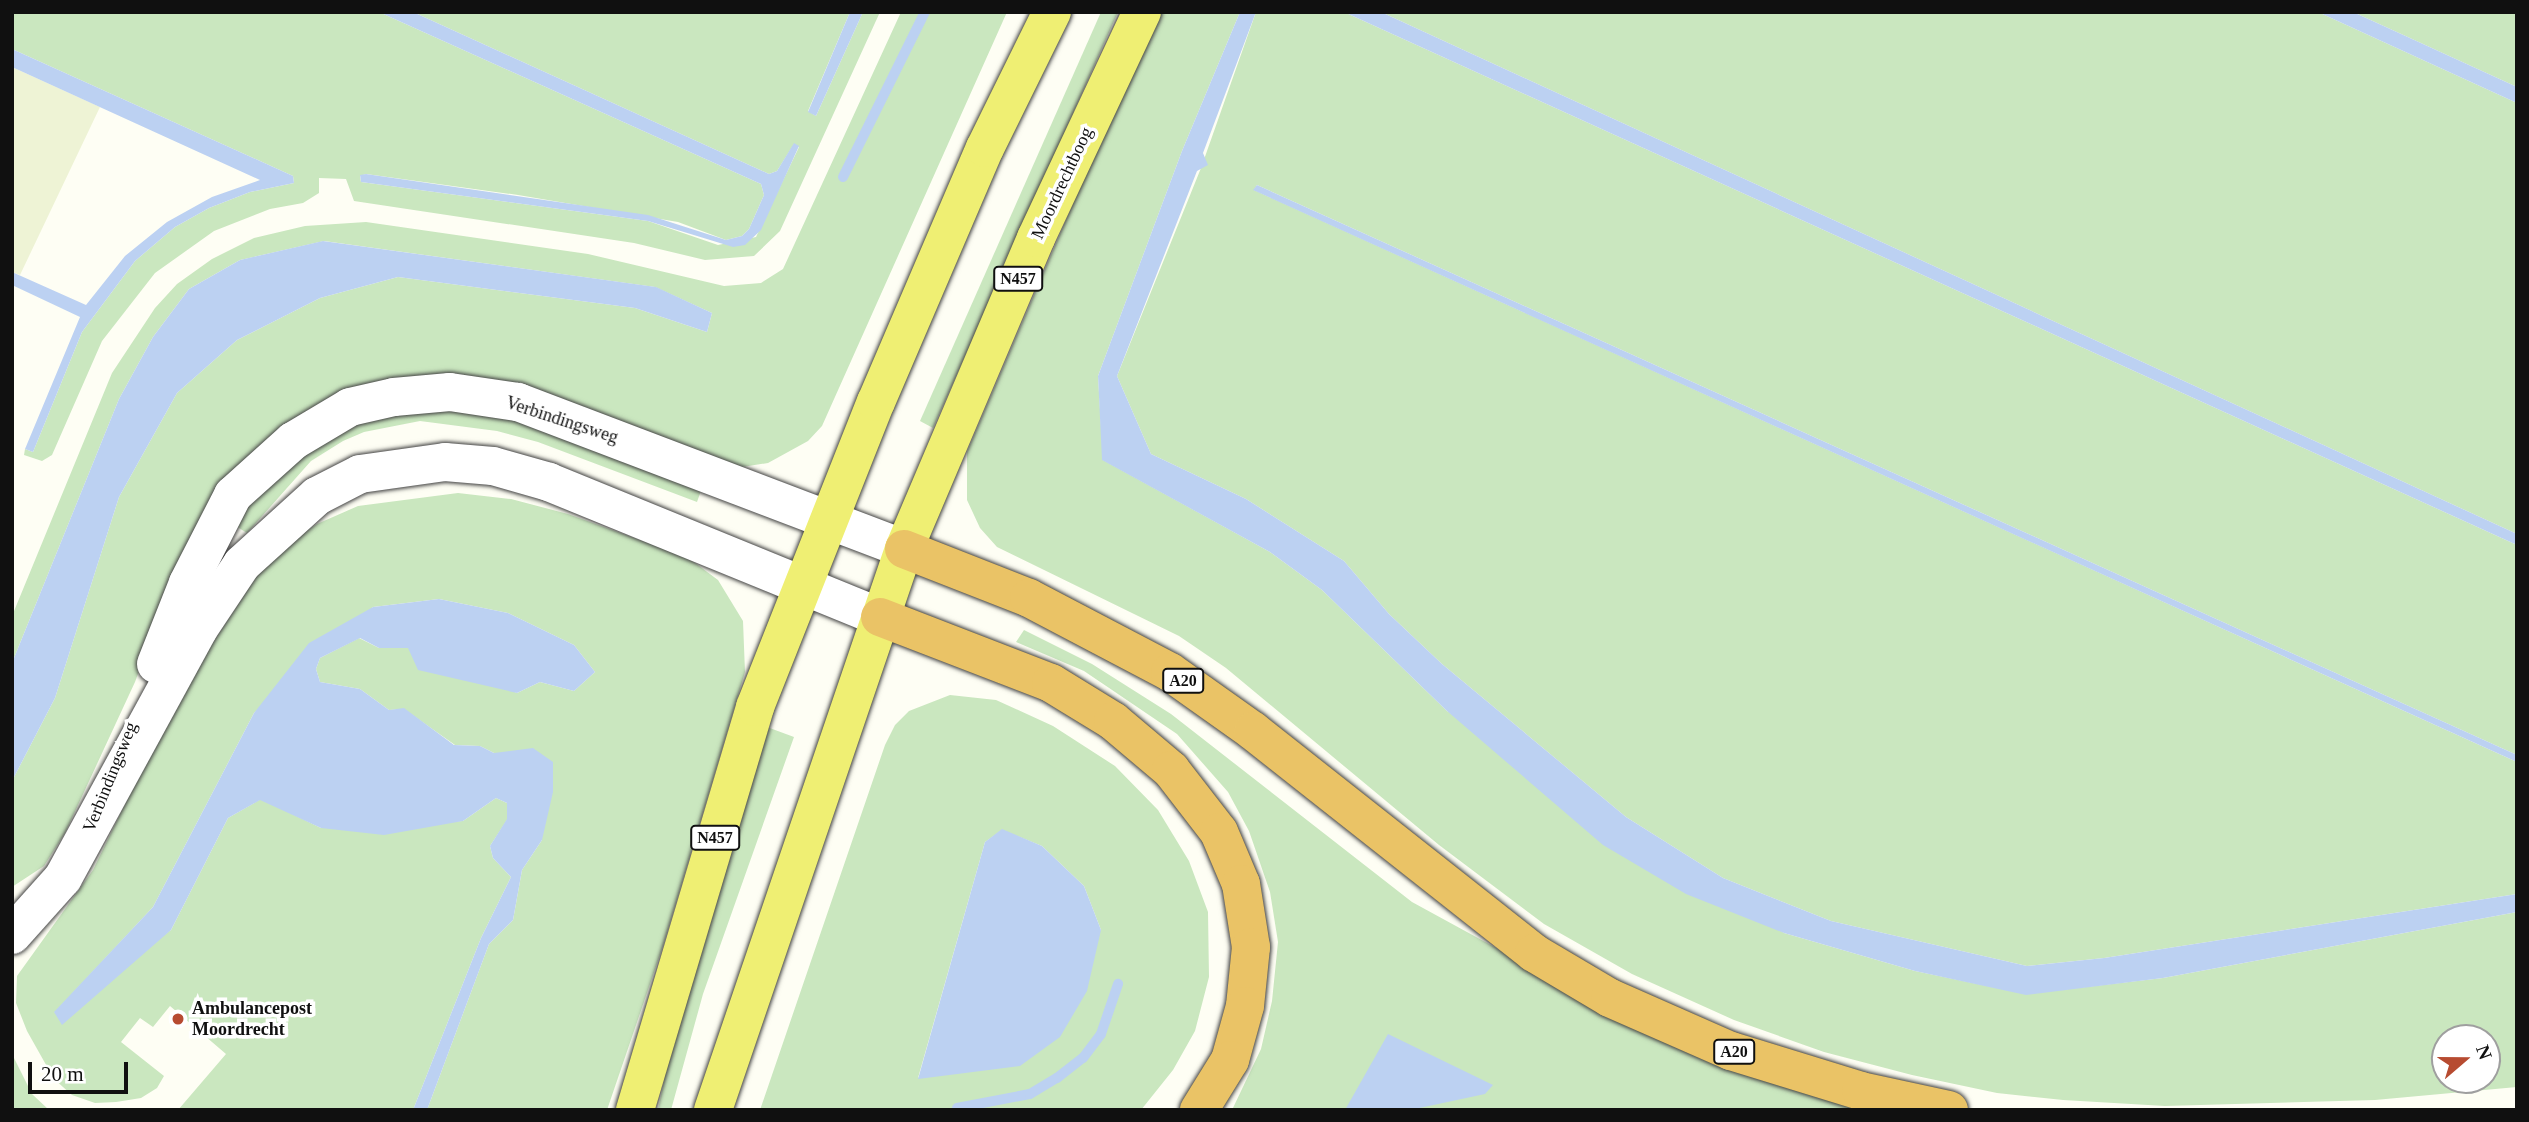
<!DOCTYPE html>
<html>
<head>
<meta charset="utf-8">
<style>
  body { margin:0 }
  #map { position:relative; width:2529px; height:1122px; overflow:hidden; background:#fefef4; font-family:"Times New Roman",serif }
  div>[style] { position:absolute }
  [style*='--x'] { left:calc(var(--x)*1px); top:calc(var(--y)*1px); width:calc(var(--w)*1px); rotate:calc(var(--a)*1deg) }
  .farmland>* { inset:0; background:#eef3d5 }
  .green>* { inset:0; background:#cae7bf }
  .water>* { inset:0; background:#bcd1f2 }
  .stream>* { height:10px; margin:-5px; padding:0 5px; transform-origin:5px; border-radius:5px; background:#bcd1f2 }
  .roads { filter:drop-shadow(0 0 2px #434343) drop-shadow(0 0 2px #434343) }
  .tertiary>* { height:38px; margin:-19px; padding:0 19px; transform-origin:19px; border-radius:19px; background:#fff }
  .primary>* { height:38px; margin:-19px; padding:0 19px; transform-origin:19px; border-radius:19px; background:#efef73 }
  .motorway>* { height:38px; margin:-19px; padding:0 19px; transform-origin:19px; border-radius:19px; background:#eac366 }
  .dots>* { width:19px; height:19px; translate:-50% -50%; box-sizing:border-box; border:4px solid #fff; border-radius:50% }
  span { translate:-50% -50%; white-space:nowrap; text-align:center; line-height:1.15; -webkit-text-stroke:7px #fff; paint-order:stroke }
  .shield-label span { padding:2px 5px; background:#fff; border:2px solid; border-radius:5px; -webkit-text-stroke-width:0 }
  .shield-label { font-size:16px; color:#101010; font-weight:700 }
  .street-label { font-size:18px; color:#101010 }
  .poi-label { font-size:18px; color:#101010; font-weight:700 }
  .left { translate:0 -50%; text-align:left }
  .frame { position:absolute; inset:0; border:14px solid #101010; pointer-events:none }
  .north { position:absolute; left:2431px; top:1024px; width:70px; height:70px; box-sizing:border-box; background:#fff; border:2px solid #9f9f9f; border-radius:50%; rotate:70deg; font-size:19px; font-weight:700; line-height:28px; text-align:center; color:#101010 }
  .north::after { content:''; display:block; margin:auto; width:24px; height:32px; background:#b74b31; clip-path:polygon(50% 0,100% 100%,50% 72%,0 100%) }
  .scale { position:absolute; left:28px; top:1062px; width:100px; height:32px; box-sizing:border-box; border:4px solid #101010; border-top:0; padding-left:9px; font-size:21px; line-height:24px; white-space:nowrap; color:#101010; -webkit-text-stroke:5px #fff; paint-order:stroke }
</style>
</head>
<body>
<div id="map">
  <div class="farmland">
    <i style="clip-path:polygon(12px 67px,100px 107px,20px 275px,12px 272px)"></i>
  </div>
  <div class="green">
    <i style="clip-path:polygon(12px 12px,379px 12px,761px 184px,764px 195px,749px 229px,742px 236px,726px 240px,678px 222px,518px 195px,366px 174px,360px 176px,361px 182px,648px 221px,718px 245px,756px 237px,799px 147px,794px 144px,777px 171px,769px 174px,413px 12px,850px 12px,808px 111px,816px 116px,863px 12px,880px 12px,780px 231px,754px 256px,705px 260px,634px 243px,354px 201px,346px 179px,319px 178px,319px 193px,303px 203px,270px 209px,214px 231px,155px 273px,102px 341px,52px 455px,42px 461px,24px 455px,25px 449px,33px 452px,82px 332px,135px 261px,175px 227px,209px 208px,250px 192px,294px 183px,293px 176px,12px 49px)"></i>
    <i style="clip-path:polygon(901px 12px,1007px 12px,822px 426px,808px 441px,768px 463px,742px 467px,556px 402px,357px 391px,172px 583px,135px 682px,65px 833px,44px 866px,12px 887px,12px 781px,55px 698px,119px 497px,177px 393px,237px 340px,320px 298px,398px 277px,635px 308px,707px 332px,712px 313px,655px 287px,324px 241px,240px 260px,189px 289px,153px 337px,119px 399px,12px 663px,12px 616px,112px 373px,155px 308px,177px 284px,212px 259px,254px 238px,305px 226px,366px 222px,588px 254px,724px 286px,761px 283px,783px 269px)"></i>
    <i style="clip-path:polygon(1101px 12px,1118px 12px,933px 428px,920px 421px)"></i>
    <i style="clip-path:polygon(evenodd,1161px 12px,1240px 12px,1182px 151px,1098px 376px,1103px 460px,1270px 552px,1322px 590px,1447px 711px,1784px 933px,1915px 971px,2026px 994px,2163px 978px,2517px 912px,2517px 1087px,2375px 1100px,2165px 1106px,2063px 1100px,1997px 1093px,1912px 1075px,1824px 1052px,1734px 1020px,1632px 974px,1544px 924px,1439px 845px,1226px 668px,1179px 636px,997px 547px,980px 528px,967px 500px,967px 452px,1078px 192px,1161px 12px,2445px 1038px,2487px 1038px,2487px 1080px,2445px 1080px,2445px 1038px)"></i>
    <i style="clip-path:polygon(1256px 12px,1344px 12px,2517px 545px,2517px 755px,1257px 185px,1254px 190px,2517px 762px,2517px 894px,2104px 958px,2027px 966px,1831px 921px,1723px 878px,1626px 817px,1442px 664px,1389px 614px,1344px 561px,1246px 499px,1151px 454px,1117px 376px,1201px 168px)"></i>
    <i style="clip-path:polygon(1381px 12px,2318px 12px,2517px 103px,2517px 534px)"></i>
    <i style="clip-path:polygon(2353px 12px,2517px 12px,2517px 87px)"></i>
    <i style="clip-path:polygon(412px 406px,504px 412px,704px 482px,697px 502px,538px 442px,497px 431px,420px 421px,364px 432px,343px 441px,311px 461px,247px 533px,231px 523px,328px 432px)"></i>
    <i style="clip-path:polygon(458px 493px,511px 499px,568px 514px,687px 557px,718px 580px,743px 621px,745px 672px,663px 946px,607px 1110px,427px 1110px,489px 944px,513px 920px,522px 870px,542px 840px,494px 753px,480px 746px,455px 745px,404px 709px,389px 710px,360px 689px,320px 682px,316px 669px,320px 658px,359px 638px,379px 648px,409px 648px,517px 693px,540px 682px,574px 691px,595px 672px,574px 645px,508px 613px,439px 599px,373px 607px,254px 713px,153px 907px,54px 1013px,171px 930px,228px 818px,261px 799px,321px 828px,463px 821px,496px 798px,507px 803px,507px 820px,490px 846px,493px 858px,511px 877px,481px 938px,413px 1110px,178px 1110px,226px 1054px,170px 1006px,153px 1027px,140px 1018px,121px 1042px,164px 1076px,157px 1088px,141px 1098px,116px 1102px,95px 1103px,72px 1095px,54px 1079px,27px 1031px,16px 1003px,17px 976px,93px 870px,176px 699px,271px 554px,317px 524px,358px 506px)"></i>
    <i style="clip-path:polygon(1024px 630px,1092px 664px,1171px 714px,1412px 902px,1555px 980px,1879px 1110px,1232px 1110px,1261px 1049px,1272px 1001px,1278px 942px,1270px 892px,1249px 831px,1228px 792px,1177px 734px,1084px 671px,1016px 642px)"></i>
    <i style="clip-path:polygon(evenodd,950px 695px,996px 700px,1053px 726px,1115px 766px,1158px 810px,1189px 861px,1208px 912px,1209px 977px,1195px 1031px,1173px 1070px,1141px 1110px,760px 1110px,885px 745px,895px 725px,909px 711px,950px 695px,1002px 830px,1042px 846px,1084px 886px,1101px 930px,918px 1078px,985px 842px,1002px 830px)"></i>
    <i style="clip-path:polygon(767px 727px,794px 737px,703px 994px,671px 1110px,658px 1110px,670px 1051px)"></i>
    <i style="clip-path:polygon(12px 1054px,32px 1094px,49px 1110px,12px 1110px)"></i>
  </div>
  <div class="water">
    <i style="clip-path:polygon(379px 12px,413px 12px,769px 174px,777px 171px,794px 143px,799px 146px,761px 230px,745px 245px,733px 247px,648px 221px,361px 182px,360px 175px,366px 174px,648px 215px,726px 240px,742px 236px,749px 229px,764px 195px,761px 184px)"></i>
    <i style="clip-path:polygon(850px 12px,863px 12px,816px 116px,808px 112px)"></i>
    <i style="clip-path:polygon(1240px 12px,1256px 12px,1203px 153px,1208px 165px,1197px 171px,1117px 376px,1151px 454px,1246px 499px,1344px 561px,1389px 614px,1442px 664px,1626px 817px,1723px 878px,1831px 921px,2027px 966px,2104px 958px,2517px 894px,2517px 912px,2163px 978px,2026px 995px,1915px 971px,1784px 933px,1686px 894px,1603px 845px,1447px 711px,1322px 590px,1270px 552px,1102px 460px,1098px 376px,1182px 151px)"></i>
    <i style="clip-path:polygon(1344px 12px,1381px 12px,2517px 534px,2517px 545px)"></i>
    <i style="clip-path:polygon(2318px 12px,2353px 12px,2517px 87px,2517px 103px)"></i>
    <i style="clip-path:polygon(12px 49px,293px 176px,294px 183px,250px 192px,209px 208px,175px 227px,135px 261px,82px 332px,33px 452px,25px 449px,80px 317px,12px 285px,12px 272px,86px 305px,125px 256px,167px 222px,212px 197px,260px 180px,12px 67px)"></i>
    <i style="clip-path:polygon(1257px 185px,2517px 755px,2517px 762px,1253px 190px)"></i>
    <i style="clip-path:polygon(323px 241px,656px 287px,712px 313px,707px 332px,635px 308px,398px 277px,320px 298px,237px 340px,177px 393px,119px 497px,55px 698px,12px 781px,12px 663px,119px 399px,153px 337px,189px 289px,240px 260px)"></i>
    <i style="clip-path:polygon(439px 599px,508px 613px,574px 645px,595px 672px,574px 691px,540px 682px,517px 693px,418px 670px,408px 648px,379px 648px,360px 638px,320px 658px,316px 669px,320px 682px,360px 689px,389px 710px,404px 708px,454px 745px,480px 746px,494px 753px,533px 748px,553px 762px,553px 792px,542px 840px,522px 870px,513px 920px,489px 944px,427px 1110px,413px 1110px,481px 938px,511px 877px,493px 858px,490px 846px,507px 819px,507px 803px,496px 798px,463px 821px,384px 835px,321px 828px,260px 800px,228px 818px,171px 930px,62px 1025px,54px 1012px,153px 907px,254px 713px,309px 643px,373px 607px)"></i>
    <i style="clip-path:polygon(1002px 829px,1042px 846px,1084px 886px,1101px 930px,1087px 991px,1060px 1037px,1020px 1066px,918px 1079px,985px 842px)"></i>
    <i style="clip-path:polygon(1388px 1034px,1493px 1085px,1485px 1094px,1410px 1110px,1345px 1110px)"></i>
  </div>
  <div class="stream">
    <i style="--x:843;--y:177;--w:184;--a:-63.6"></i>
    <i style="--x:957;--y:1108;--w:74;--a:-10.9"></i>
    <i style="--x:1030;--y:1094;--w:31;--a:-31"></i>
    <i style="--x:1057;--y:1078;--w:33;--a:-38"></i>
    <i style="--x:1083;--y:1058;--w:30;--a:-53"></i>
    <i style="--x:1101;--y:1034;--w:53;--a:-71.2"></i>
  </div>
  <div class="roads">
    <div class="tertiary">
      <i style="--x:156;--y:664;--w:87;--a:-68.4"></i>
      <i style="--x:188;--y:583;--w:99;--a:-62.9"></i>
      <i style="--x:233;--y:495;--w:81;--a:-42"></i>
      <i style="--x:293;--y:441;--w:66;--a:-30.8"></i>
      <i style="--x:350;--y:407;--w:45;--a:-12.8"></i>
      <i style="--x:394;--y:397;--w:56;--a:-5.1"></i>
      <i style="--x:450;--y:392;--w:69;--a:8.4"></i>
      <i style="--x:518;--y:402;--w:413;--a:20.8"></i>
      <i style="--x:12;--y:935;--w:76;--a:-48.2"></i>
      <i style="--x:63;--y:878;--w:282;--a:-61.4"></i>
      <i style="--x:198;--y:630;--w:79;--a:-56.3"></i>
      <i style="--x:242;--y:564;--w:101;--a:-42.2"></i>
      <i style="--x:317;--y:496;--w:48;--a:-27.1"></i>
      <i style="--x:360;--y:474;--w:86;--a:-8"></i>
      <i style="--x:445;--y:462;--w:48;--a:4.8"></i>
      <i style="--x:493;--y:466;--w:58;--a:15.9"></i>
      <i style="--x:549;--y:482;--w:357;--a:22.2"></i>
    </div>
    <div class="primary">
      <i style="--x:635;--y:1110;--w:420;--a:-73.4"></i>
      <i style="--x:755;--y:707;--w:328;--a:-68.4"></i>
      <i style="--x:876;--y:402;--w:276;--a:-66.8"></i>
      <i style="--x:985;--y:148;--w:152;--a:-63.8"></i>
      <i style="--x:713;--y:1110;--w:593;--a:-71.2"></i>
      <i style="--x:904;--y:549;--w:338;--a:-67"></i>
      <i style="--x:1036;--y:238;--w:250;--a:-64.9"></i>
    </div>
    <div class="motorway">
      <i style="--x:904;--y:549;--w:134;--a:21.4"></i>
      <i style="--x:1029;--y:598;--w:159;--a:27.7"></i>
      <i style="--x:1170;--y:672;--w:102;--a:35.4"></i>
      <i style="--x:1253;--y:731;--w:358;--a:38.3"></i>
      <i style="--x:1534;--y:953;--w:88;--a:30.6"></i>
      <i style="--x:1610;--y:998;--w:132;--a:23.7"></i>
      <i style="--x:1731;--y:1051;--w:136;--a:17.1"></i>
      <i style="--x:1861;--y:1091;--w:90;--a:12.2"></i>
      <i style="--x:880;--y:617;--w:183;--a:21.1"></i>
      <i style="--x:1051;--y:683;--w:73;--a:31.5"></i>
      <i style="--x:1113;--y:721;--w:76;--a:40.2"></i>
      <i style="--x:1171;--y:770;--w:78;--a:52.3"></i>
      <i style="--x:1219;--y:832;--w:56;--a:67.1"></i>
      <i style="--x:1241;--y:884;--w:64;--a:81"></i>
      <i style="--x:1251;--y:947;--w:59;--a:95.8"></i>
      <i style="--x:1245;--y:1006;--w:56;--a:105.5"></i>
      <i style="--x:1230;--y:1060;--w:59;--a:121.8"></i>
    </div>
  </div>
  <div class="dots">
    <i style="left:178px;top:1019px;background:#b74b31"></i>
  </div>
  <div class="shield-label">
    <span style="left:1018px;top:279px">N457</span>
    <span style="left:1183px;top:681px">A20</span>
    <span style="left:715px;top:838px">N457</span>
    <span style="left:1734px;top:1052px">A20</span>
  </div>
  <div class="street-label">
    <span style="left:1062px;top:183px;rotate:-65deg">Moordrechtboog</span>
    <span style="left:562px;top:420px;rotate:18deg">Verbindingsweg</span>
    <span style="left:110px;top:777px;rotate:-68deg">Verbindingsweg</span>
  </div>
  <div class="poi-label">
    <span class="left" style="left:192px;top:1019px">Ambulancepost<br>Moordrecht</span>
  </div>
  <div class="frame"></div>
  <div class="north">N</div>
  <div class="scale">20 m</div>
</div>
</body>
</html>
